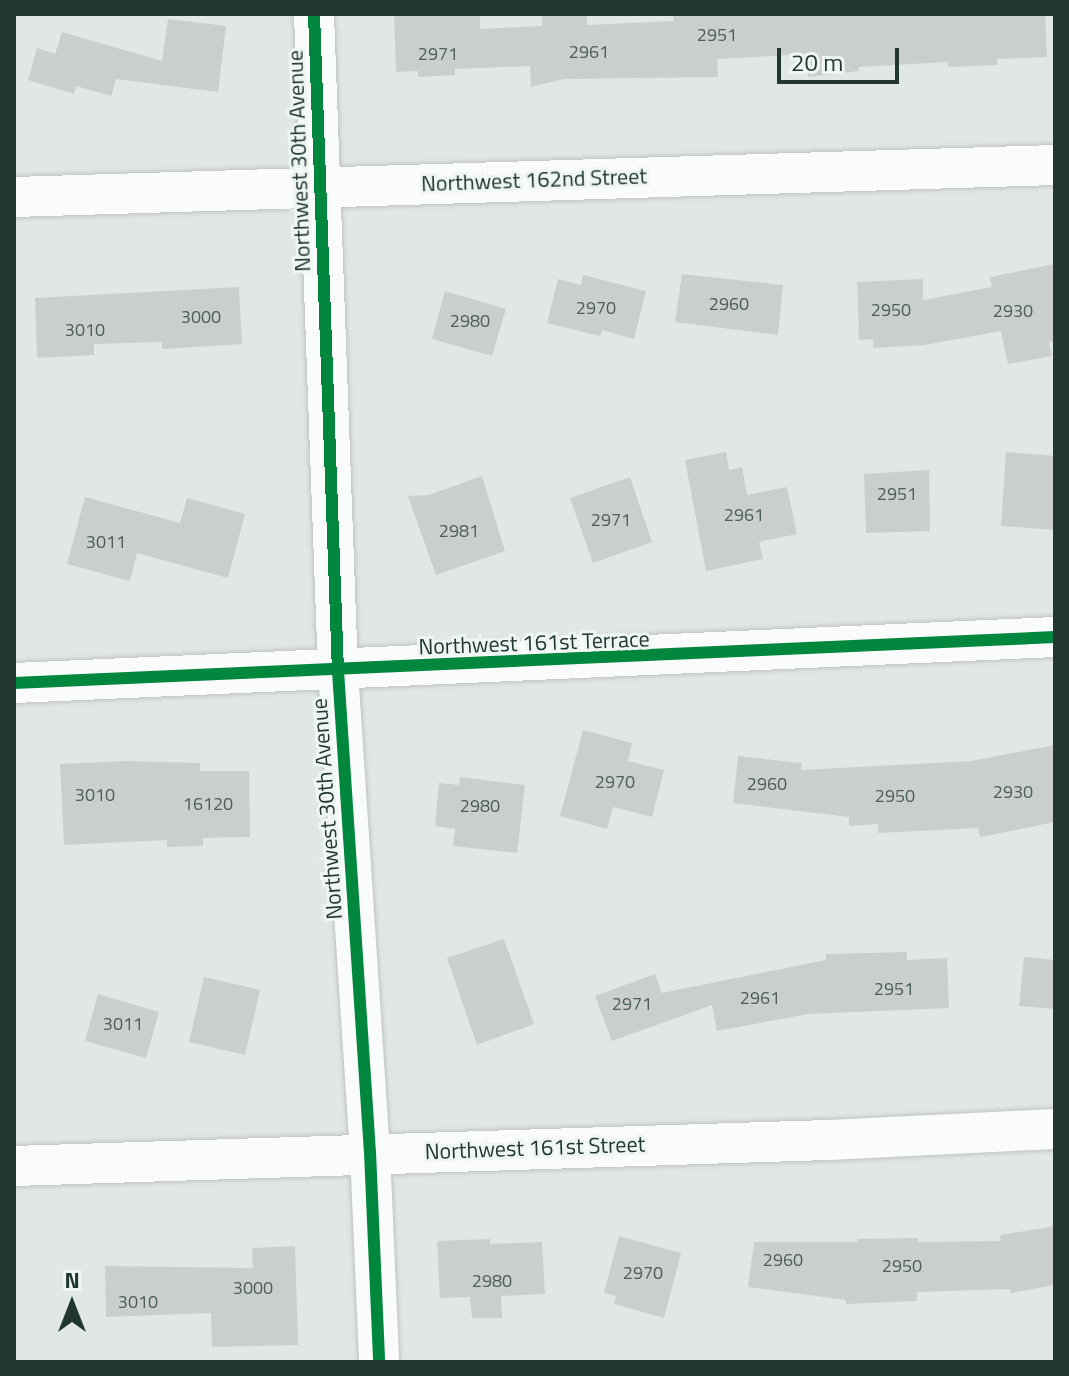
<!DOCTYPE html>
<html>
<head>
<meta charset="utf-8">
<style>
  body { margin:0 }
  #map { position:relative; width:1069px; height:1376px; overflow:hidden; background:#e1e7e4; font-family:"Titillium Web",sans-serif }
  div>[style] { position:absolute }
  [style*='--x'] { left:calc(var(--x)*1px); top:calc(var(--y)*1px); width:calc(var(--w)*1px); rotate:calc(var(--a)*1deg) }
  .building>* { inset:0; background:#cacfcd }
  .roads { filter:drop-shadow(0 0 2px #bec3c1) drop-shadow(0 0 2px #bec3c1) }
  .street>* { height:40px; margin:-20px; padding:0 20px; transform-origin:20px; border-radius:20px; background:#fafbfb }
  .cycleway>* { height:12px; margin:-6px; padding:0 6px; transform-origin:6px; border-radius:6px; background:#00873e }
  span { translate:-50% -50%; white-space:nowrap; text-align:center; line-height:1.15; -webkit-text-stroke:6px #eff6f2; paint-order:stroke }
  .number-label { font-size:18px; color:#4c5e58 }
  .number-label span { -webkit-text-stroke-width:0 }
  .street-label { font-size:22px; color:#213730 }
  .frame { position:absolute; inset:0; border:16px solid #213730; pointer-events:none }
  .north { position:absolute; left:32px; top:1264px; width:80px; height:80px; -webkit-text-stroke:6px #eff6f2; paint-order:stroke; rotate:0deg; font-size:22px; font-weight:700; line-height:32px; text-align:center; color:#213730 }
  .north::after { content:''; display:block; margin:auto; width:28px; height:36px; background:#213730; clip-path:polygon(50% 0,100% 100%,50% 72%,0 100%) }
  .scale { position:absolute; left:777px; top:48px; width:122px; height:36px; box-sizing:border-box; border:4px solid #213730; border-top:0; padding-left:10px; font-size:24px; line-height:28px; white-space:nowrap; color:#213730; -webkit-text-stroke:6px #eff6f2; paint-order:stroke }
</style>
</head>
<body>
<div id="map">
  <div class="building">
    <i style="clip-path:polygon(394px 14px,480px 14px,480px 29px,542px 26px,542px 14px,587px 14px,587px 25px,674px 21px,673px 14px,1045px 14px,1047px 57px,997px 59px,997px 65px,948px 67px,947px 62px,859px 67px,859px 71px,808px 77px,807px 54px,717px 59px,718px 77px,564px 79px,531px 87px,530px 66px,455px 69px,455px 75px,418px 77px,418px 71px,396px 72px)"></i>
    <i style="clip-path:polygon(168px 19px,226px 26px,218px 92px,116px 79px,111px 96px,76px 86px,74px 94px,28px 80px,37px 48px,55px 54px,62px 32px,162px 61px)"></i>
    <i style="clip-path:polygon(1055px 264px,1055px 341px,1049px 342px,1052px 356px,1008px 364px,1001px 331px,924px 345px,873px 348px,873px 339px,859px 340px,857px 282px,923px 279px,923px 300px,992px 287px,990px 277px)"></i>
    <i style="clip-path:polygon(682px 274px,783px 285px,778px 335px,675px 322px)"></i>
    <i style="clip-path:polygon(583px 275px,646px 291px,634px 339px,602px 330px,600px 336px,547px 323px,558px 279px,581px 285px)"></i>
    <i style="clip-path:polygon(239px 287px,242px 344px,162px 349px,162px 342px,94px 344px,94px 355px,37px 358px,35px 298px)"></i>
    <i style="clip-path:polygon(445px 291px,506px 309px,492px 356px,432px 339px)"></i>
    <i style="clip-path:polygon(726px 452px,729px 470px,742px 467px,747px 495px,787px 487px,797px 534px,759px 542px,763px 559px,706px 571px,685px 460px)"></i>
    <i style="clip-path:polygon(1006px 452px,1055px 456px,1055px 530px,1001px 526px)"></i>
    <i style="clip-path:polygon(929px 470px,930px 531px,866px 533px,864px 474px)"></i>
    <i style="clip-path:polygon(482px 476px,505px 551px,436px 575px,408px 496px,429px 495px)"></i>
    <i style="clip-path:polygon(630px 477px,652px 542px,593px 563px,570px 498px)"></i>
    <i style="clip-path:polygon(85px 497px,180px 523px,187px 498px,245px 514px,228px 578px,137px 553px,130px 581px,67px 564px)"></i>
    <i style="clip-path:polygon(583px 730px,632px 743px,628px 761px,664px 770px,652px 817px,613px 807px,607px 829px,560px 816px)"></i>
    <i style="clip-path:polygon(1055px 745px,1055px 822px,980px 837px,978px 828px,878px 833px,878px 824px,849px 826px,849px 817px,733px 803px,738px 756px,802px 763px,801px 770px,971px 761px)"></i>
    <i style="clip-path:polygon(126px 761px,200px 763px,200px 771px,249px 771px,250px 837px,203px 838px,203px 846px,167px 847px,167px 840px,64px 845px,60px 764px)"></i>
    <i style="clip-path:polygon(460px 777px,525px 785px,517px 853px,453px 846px,455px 829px,435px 826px,439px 783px,459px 785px)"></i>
    <i style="clip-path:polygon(504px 939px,534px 1024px,477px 1045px,447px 958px)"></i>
    <i style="clip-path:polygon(907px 952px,907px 960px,947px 958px,949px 1008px,808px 1014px,717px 1031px,712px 1005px,612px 1041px,595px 996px,655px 974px,662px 993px,826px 960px,826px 954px)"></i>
    <i style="clip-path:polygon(1024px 957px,1055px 960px,1055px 1009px,1019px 1006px)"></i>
    <i style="clip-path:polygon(204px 977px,260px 990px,245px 1055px,189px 1042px)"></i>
    <i style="clip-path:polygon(98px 994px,159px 1012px,146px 1058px,85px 1041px)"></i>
    <i style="clip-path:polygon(1055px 1226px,1055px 1285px,1011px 1293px,1010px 1289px,917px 1292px,917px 1301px,846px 1304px,846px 1300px,748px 1287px,754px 1242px,857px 1242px,857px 1239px,918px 1238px,918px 1242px,1001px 1241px,1000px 1235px)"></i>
    <i style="clip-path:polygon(619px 1236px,681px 1253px,664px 1318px,614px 1304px,616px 1296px,604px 1293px)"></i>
    <i style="clip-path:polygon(490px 1239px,490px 1244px,542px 1242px,545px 1294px,501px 1296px,502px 1318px,472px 1318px,470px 1297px,440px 1298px,437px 1241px)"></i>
    <i style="clip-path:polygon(295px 1246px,298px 1345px,212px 1347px,211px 1313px,106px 1317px,105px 1266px,253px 1268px,252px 1248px)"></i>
  </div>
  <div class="roads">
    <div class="street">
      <i style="--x:314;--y:14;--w:657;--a:87.91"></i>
      <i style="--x:338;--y:671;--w:482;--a:86.2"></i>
      <i style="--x:370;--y:1152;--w:210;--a:87.5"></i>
      <i style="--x:14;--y:197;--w:1041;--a:-1.76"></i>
      <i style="--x:14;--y:683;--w:1042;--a:-2.53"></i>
      <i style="--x:14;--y:1166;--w:814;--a:-1.83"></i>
      <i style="--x:828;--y:1140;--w:227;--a:-2.8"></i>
    </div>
  </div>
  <div class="cycleway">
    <i style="--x:314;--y:14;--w:657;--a:87.91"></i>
    <i style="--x:338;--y:671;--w:482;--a:86.2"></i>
    <i style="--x:370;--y:1152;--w:210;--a:87.5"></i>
    <i style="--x:14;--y:683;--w:1042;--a:-2.53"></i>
  </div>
  <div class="number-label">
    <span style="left:717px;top:35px">2951</span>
    <span style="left:589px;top:52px">2961</span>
    <span style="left:438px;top:54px">2971</span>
    <span style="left:729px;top:304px">2960</span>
    <span style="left:596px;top:308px">2970</span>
    <span style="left:891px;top:310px">2950</span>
    <span style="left:1013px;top:311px">2930</span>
    <span style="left:201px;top:317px">3000</span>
    <span style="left:470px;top:321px">2980</span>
    <span style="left:85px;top:330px">3010</span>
    <span style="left:897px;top:494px">2951</span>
    <span style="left:744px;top:515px">2961</span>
    <span style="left:611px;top:520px">2971</span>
    <span style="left:459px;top:531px">2981</span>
    <span style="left:106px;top:542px">3011</span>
    <span style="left:615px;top:782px">2970</span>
    <span style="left:767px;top:784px">2960</span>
    <span style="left:1013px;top:792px">2930</span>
    <span style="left:95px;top:795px">3010</span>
    <span style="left:895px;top:796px">2950</span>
    <span style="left:208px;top:804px">16120</span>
    <span style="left:480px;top:806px">2980</span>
    <span style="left:894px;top:989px">2951</span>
    <span style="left:760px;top:998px">2961</span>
    <span style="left:632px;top:1004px">2971</span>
    <span style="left:123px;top:1024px">3011</span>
    <span style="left:783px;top:1260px">2960</span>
    <span style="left:902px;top:1266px">2950</span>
    <span style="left:643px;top:1273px">2970</span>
    <span style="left:492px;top:1281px">2980</span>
    <span style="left:253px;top:1288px">3000</span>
    <span style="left:138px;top:1302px">3010</span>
  </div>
  <div class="street-label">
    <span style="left:299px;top:161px;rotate:-92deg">Northwest 30th Avenue</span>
    <span style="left:534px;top:180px;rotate:-2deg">Northwest 162nd Street</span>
    <span style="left:534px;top:643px;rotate:-2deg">Northwest 161st Terrace</span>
    <span style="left:327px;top:809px;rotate:-94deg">Northwest 30th Avenue</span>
    <span style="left:535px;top:1148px;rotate:-2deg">Northwest 161st Street</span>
  </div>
  <div class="frame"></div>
  <div class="north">N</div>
  <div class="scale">20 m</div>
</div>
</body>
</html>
